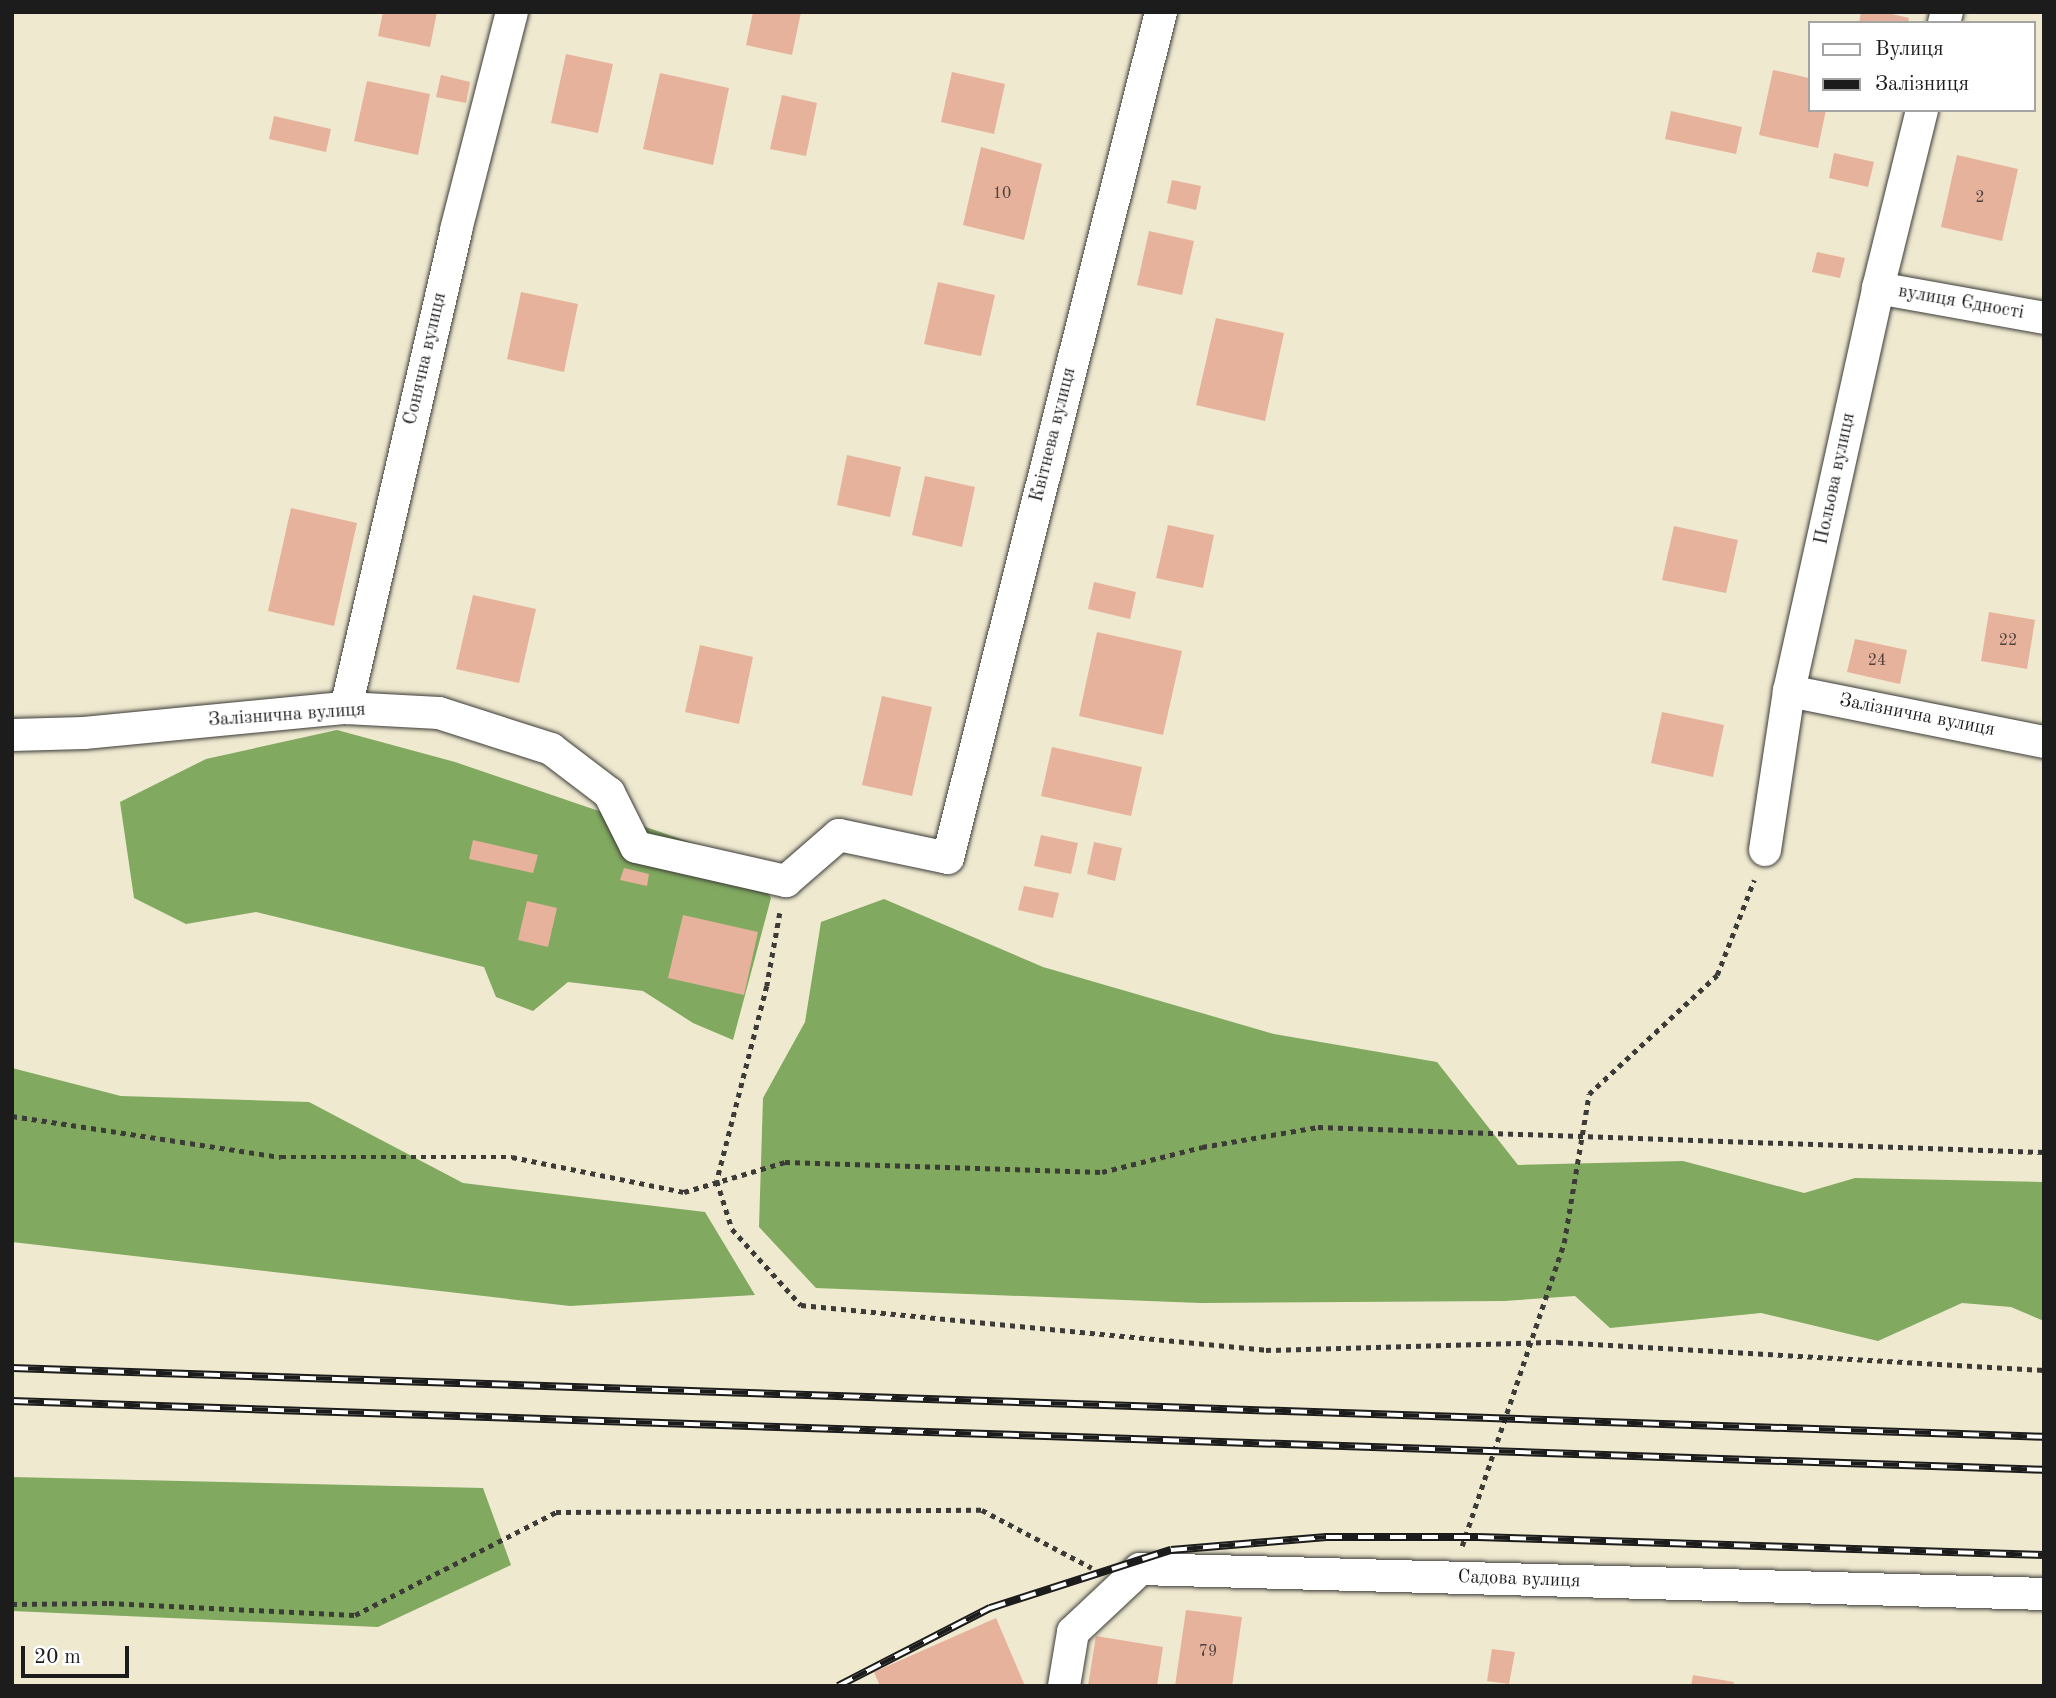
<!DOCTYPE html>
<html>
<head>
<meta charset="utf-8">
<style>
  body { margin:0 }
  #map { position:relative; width:2056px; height:1698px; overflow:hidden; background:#efe9d0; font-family:"Old Standard TT",serif }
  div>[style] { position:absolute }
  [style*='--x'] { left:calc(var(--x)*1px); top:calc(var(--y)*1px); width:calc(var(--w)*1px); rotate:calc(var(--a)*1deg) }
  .forest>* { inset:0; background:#81a960 }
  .building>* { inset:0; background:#e7b29c }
  .path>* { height:4.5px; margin-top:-2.25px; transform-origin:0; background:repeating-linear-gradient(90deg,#3c3b37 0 5px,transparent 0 10px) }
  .roads { filter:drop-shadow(0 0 2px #3c3b37) drop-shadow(0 0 2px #3c3b37) }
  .street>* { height:32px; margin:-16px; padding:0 16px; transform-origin:16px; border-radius:16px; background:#fff }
  .rail>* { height:8px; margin-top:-4px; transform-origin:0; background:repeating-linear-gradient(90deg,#fff 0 16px,#1c1c1c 0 32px); box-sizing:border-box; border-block:2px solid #1c1c1c }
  span { translate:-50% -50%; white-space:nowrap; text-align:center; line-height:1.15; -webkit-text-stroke:7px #fff; paint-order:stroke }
  .number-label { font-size:16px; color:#4f423c }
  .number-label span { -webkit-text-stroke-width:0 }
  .street-label { font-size:19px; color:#1c1c1c }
  .frame { position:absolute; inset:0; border:14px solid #1c1c1c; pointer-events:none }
  .legend { position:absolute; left:1808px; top:21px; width:228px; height:91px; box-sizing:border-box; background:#fff; border:2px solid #a4a4a4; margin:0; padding:9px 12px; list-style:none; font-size:21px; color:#1c1c1c }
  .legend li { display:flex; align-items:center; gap:14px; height:35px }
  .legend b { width:35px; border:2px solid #a4a4a4 }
  .scale { position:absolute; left:21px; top:1646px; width:108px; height:32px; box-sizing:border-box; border:4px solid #1c1c1c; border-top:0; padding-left:9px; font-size:21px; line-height:24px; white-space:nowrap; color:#1c1c1c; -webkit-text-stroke:5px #fff; paint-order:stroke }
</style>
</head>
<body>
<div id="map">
  <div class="forest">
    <i style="clip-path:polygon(337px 730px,455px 762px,751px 863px,771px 898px,733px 1040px,693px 1023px,643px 991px,568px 982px,533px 1011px,496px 997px,484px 967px,256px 912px,186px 924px,134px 898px,120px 802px,206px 759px)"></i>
    <i style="clip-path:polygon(884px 899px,1043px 967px,1274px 1034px,1437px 1062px,1518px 1165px,1683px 1161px,1804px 1193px,1855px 1178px,2044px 1182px,2044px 1321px,2011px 1307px,1962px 1303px,1878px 1341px,1761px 1313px,1610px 1328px,1575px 1296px,1504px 1301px,1200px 1303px,816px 1288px,759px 1227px,763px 1098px,805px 1022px,821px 922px)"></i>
    <i style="clip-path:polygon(12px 1068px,121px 1096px,309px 1102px,463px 1183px,705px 1212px,755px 1295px,570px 1306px,12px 1242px)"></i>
    <i style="clip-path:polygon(12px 1477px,483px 1488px,511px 1565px,378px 1627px,12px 1611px)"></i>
  </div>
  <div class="building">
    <i style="clip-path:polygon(383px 12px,437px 12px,430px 47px,378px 36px)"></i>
    <i style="clip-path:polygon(753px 12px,801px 12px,792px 55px,746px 45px)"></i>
    <i style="clip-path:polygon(1861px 12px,1883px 12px,1909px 18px,1908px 23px,1859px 23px)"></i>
    <i style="clip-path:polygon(566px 54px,613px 64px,598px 133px,551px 123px)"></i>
    <i style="clip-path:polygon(1773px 70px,1809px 78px,1809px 110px,1826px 110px,1818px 148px,1759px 135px)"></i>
    <i style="clip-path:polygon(952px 72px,1005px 84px,994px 134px,941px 122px)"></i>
    <i style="clip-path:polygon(660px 73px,729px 88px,713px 165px,643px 149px)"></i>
    <i style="clip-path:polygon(441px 75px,470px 82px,466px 103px,436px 97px)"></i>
    <i style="clip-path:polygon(367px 81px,430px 94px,418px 155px,354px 141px)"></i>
    <i style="clip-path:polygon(782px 95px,817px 103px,806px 156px,770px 149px)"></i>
    <i style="clip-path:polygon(1671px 111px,1742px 127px,1736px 154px,1665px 139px)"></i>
    <i style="clip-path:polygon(274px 116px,331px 129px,326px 152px,269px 139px)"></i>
    <i style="clip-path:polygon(981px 147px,1042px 164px,1024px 240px,963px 225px)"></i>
    <i style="clip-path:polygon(1834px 153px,1874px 162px,1868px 187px,1829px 178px)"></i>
    <i style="clip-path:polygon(1957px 155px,2018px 169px,2002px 241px,1941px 227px)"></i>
    <i style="clip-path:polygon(1172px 180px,1201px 186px,1196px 210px,1167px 203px)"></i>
    <i style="clip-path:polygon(1149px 231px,1194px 241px,1182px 295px,1137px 285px)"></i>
    <i style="clip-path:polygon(1817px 252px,1845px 258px,1840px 278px,1812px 272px)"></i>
    <i style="clip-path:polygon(938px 282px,995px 295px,981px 356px,924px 344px)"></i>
    <i style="clip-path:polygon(521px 292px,578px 304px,564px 372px,507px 359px)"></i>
    <i style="clip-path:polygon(1216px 318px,1284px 333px,1265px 421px,1196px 405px)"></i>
    <i style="clip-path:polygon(847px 455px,901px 467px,890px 517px,837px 505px)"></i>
    <i style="clip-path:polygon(925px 476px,975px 487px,962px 547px,912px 535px)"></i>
    <i style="clip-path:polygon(291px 508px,357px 523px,334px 626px,268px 611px)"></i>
    <i style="clip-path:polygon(1168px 525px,1214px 535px,1203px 588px,1156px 578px)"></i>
    <i style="clip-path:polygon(1674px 526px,1738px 540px,1726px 593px,1662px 580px)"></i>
    <i style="clip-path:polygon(1094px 582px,1136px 592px,1130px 619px,1088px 609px)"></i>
    <i style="clip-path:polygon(473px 595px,536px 609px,519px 683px,456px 669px)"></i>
    <i style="clip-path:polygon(1989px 612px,2035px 620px,2027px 669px,1981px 661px)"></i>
    <i style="clip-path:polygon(1097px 632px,1182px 651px,1163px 735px,1079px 716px)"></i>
    <i style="clip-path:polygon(1855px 639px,1907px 650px,1900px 684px,1847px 672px)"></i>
    <i style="clip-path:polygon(700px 645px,753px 657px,739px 724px,685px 712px)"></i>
    <i style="clip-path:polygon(882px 696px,932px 707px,912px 796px,862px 785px)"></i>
    <i style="clip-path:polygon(1662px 712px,1724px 725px,1713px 777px,1651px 763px)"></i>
    <i style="clip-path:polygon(1052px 747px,1142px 767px,1131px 816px,1041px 796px)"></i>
    <i style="clip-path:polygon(1041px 835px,1078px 843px,1071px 874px,1034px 866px)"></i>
    <i style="clip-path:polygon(473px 840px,538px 855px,533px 873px,469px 859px)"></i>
    <i style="clip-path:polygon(1094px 842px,1122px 848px,1115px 881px,1087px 874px)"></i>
    <i style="clip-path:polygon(624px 868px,649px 874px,647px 886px,620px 880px)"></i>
    <i style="clip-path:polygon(1024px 886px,1059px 893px,1053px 918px,1018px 910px)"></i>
    <i style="clip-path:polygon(527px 901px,557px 908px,548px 947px,518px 940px)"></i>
    <i style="clip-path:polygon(683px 915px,758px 932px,744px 995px,668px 978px)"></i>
    <i style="clip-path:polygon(1186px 1610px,1242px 1617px,1232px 1686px,1175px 1686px)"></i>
    <i style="clip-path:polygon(996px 1618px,1025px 1686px,880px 1686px,874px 1672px)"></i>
    <i style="clip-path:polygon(1096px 1636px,1163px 1647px,1157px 1686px,1088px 1686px)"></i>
    <i style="clip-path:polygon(1492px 1649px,1515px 1652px,1509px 1684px,1487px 1681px)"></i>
    <i style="clip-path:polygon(1693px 1675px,1734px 1682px,1733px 1686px,1691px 1686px)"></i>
  </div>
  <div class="path">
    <i style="--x:780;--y:913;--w:74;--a:100.1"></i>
    <i style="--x:767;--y:986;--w:201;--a:104.4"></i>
    <i style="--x:717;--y:1181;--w:50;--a:72.6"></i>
    <i style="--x:732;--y:1229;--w:103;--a:47.8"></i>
    <i style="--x:801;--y:1305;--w:467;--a:5.5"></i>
    <i style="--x:1266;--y:1350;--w:292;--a:-1.6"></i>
    <i style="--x:1558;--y:1342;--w:487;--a:3.3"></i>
    <i style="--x:12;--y:1116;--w:272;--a:8.7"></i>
    <i style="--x:281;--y:1157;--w:231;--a:0"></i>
    <i style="--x:512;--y:1157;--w:176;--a:11.5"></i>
    <i style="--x:684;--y:1192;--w:105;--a:-16.5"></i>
    <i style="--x:785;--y:1162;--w:317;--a:1.8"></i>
    <i style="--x:1102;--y:1172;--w:103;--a:-14"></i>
    <i style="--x:1202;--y:1147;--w:118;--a:-9.8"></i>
    <i style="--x:1318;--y:1127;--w:726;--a:1.97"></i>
    <i style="--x:1462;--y:1546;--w:320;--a:-71.4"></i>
    <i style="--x:1564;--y:1243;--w:151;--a:-80.5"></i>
    <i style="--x:1589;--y:1094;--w:175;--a:-42.9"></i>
    <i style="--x:1717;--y:975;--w:102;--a:-68.7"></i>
    <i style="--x:12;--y:1604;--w:97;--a:-0.6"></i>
    <i style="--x:109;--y:1603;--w:246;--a:2.8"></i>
    <i style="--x:355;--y:1615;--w:226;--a:-27.1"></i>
    <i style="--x:556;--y:1512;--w:426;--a:-0.3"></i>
    <i style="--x:982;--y:1510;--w:124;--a:27.8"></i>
  </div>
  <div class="roads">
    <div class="street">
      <i style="--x:1944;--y:23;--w:11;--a:-75"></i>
      <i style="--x:1878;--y:288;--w:169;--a:10.2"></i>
      <i style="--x:1789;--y:691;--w:260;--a:11.3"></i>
      <i style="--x:346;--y:708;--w:490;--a:-77"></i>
      <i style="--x:456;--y:230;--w:225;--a:-75.6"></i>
      <i style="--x:12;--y:735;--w:72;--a:-1.6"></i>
      <i style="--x:84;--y:733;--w:263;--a:-5.5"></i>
      <i style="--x:346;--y:708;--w:93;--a:3.1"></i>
      <i style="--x:439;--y:713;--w:118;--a:17.8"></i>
      <i style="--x:551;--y:749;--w:73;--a:37.2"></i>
      <i style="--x:609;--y:793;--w:60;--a:63.4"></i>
      <i style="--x:636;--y:847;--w:154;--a:12.8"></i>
      <i style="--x:786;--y:881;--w:70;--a:-41"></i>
      <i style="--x:839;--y:835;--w:111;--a:11.9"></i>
      <i style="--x:948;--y:858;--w:872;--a:-75.87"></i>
      <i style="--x:1765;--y:850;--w:161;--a:-81.4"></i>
      <i style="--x:1789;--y:691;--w:413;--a:-77.5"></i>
      <i style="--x:1878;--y:288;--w:183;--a:-76.1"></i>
      <i style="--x:1064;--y:1686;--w:55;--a:-80.5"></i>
      <i style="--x:1073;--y:1632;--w:92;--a:-43.2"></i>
      <i style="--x:1140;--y:1569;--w:904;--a:1.58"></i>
    </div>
  </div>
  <div class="rail">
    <i style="--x:12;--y:1368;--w:2033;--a:1.94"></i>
    <i style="--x:12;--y:1401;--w:2033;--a:1.94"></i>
    <i style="--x:838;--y:1686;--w:171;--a:-27.2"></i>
    <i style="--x:990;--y:1608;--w:190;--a:-17.8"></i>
    <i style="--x:1171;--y:1550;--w:156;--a:-4.8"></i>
    <i style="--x:1326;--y:1537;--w:152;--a:0"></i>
    <i style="--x:1478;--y:1537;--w:566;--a:1.82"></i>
  </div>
  <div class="number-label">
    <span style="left:1002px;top:194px">10</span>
    <span style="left:1980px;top:198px">2</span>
    <span style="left:2008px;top:641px">22</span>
    <span style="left:1877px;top:661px">24</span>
    <span style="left:1208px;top:1652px">79</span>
  </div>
  <div class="street-label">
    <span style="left:1961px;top:303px;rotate:10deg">вулиця Єдності</span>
    <span style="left:426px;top:359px;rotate:-77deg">Сонячна вулиця</span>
    <span style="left:1054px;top:435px;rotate:-76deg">Квітнева вулиця</span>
    <span style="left:1836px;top:479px;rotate:-78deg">Польова вулиця</span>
    <span style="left:287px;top:716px;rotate:-4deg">Залізнична вулиця</span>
    <span style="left:1917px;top:716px;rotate:11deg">Залізнична вулиця</span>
    <span style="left:1519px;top:1580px;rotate:2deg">Садова вулиця</span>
  </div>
  <div class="frame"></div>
  <ul class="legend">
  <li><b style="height:9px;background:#fff"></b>Вулиця</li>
  <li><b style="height:9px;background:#1c1c1c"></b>Залізниця</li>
  </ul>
  <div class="scale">20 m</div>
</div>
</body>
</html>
